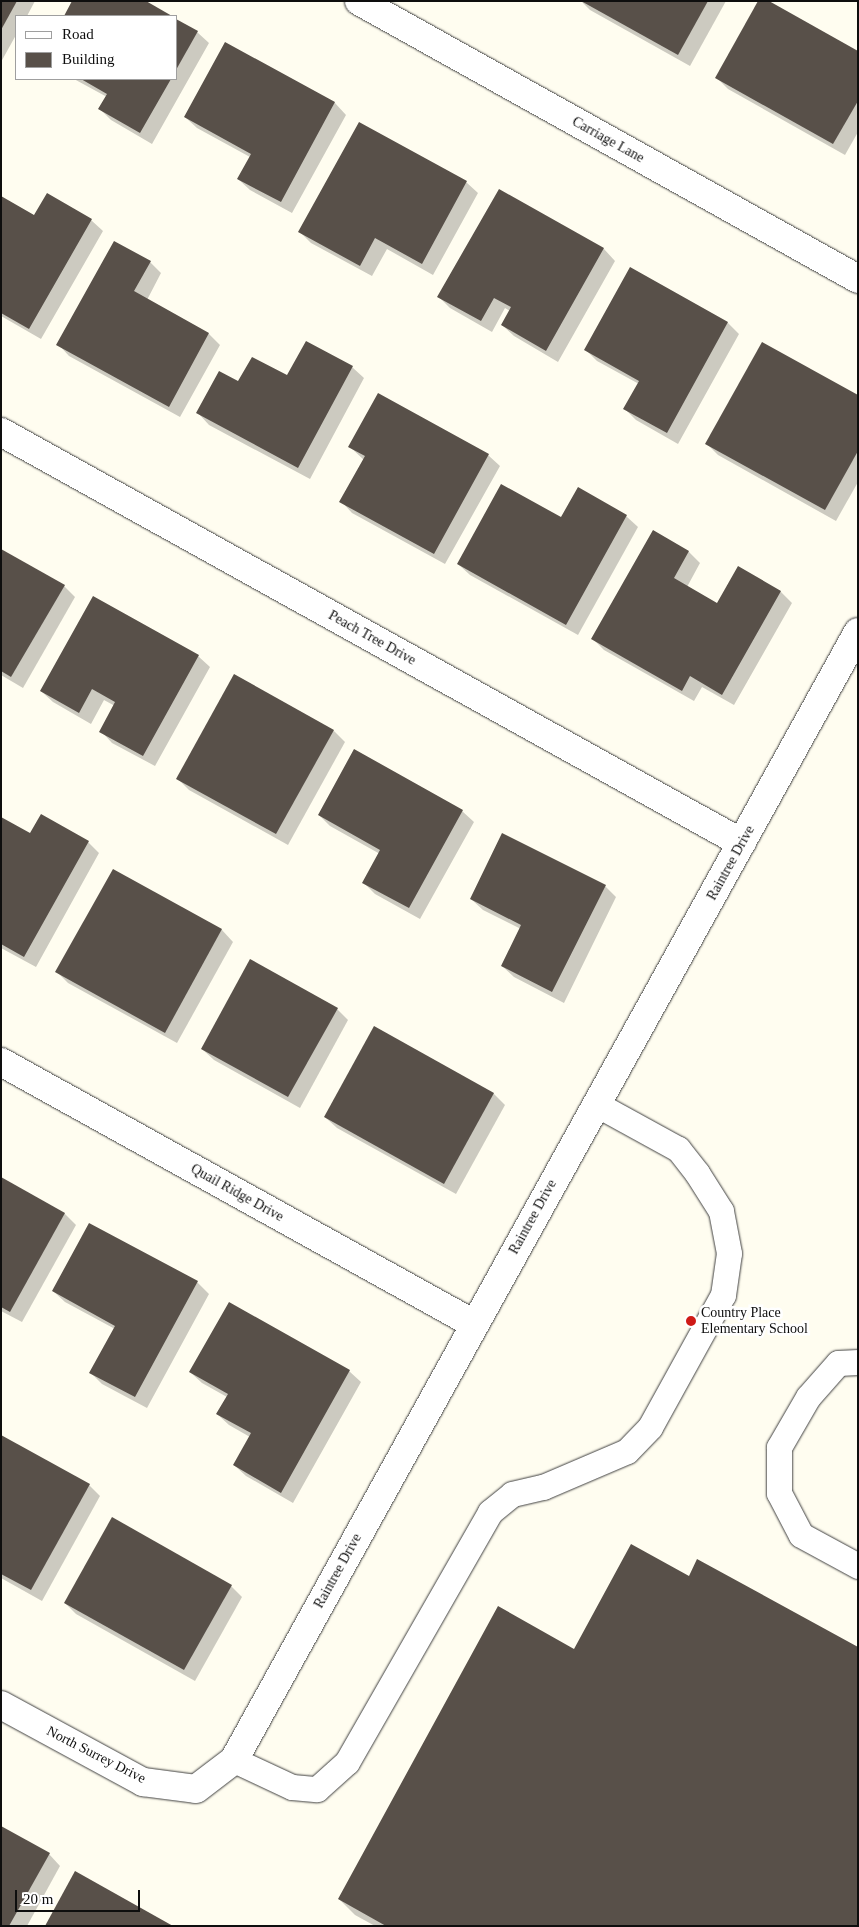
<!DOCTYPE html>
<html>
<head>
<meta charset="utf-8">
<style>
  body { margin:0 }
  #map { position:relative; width:859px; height:1927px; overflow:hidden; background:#fffdf0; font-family:"Times New Roman",serif }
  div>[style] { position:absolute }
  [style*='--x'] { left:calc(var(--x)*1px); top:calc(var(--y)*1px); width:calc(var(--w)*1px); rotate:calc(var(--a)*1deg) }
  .shadow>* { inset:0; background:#0003 }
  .building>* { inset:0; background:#585049 }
  .roads { filter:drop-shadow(0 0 1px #414141) drop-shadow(0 0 1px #414141) }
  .lane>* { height:25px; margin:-12.5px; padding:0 12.5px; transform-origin:12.5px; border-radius:12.5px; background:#fff }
  .street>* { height:28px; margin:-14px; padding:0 14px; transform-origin:14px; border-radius:14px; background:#fff }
  .dots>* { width:14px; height:14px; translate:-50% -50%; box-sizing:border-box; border:2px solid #fff; border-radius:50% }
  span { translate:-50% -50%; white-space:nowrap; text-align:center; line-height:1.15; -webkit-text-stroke:5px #fff; paint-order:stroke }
  .street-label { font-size:14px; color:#0e0e0e }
  .poi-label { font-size:14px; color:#0e0e0e }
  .left { translate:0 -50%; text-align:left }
  .frame { position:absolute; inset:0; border:2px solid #0e0e0e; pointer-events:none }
  .legend { position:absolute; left:15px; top:15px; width:162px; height:65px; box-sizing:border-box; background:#fff; border:1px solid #9f9f9f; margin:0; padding:6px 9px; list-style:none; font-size:15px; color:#0e0e0e }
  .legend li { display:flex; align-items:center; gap:10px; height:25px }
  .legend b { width:25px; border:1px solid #9f9f9f }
  .scale { position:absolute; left:15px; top:1890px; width:125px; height:22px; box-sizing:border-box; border:2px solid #0e0e0e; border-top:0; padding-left:6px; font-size:15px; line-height:18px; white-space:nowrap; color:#0e0e0e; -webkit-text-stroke:4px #fff; paint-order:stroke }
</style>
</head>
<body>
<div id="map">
  <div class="shadow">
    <i style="clip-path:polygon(1px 1px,35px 1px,27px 16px,16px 16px,16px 35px,1px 62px)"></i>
    <i style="clip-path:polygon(74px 1px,143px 1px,170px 16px,65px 16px)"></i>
    <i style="clip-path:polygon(581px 1px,726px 1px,690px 66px,590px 10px)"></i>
    <i style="clip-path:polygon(176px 20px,197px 32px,209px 43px,152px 144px,111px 120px,100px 109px,107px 97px,74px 79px,176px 79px)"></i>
    <i style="clip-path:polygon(225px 44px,335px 103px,346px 115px,292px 213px,250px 190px,238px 179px,250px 157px,197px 128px,185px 117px)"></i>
    <i style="clip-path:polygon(858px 52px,858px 132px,845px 155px,728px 89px,717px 78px)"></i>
    <i style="clip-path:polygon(466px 182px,478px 193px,433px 275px,387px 249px,372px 276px,311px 243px,300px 232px)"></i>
    <i style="clip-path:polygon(499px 191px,604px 249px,615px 261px,558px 362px,514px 336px,502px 325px,510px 311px,505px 308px,492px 332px,450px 308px,439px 297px)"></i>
    <i style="clip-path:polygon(1px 197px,35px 216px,91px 220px,103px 231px,41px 339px,1px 316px)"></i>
    <i style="clip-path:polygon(150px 262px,161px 273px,147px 300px,209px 334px,220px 345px,180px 417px,69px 356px,58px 344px)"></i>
    <i style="clip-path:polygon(630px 269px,728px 323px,739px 334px,678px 444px,636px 420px,625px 409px,639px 384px,597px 361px,586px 350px)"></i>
    <i style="clip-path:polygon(306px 342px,352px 367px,364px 378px,310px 479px,209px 425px,198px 413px,239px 382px,288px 377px)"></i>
    <i style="clip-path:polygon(858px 396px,858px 482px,836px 521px,718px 455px,707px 444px)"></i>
    <i style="clip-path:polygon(350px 447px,488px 455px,500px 466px,445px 564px,352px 513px,341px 501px,364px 460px)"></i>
    <i style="clip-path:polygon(626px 516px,638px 527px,578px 635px,470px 575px,458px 564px,562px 519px)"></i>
    <i style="clip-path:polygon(654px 532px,689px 552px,700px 563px,687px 587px,718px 604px,739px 568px,781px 592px,792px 603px,734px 705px,702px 687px,694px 701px,604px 650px,593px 639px)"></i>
    <i style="clip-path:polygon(1px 550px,64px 586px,75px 597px,23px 688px,1px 675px)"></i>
    <i style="clip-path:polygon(198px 656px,210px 667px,155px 766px,112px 743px,101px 731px,115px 706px,104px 700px,91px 724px,53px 702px,41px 691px)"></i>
    <i style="clip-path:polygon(334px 731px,345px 742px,288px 845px,189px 790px,178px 779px)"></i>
    <i style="clip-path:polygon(462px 811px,474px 822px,420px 919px,375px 894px,364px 883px,380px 854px,330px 826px,319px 815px)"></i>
    <i style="clip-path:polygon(1px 819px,31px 835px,88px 842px,99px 853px,36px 967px,1px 948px)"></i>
    <i style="clip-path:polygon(113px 870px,222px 930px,233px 942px,177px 1043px,68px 983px,57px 972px)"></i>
    <i style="clip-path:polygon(605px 886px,616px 897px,564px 1003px,514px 977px,502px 966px,521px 929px,483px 910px,471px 899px)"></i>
    <i style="clip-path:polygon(337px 1009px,348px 1020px,300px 1108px,214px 1060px,202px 1049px)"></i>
    <i style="clip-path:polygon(374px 1028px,494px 1094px,505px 1105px,456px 1194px,337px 1128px,325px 1117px)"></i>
    <i style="clip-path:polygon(1px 1178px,65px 1214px,76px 1225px,22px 1322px,1px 1311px)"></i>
    <i style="clip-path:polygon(197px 1282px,209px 1294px,147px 1408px,102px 1384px,91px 1373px,115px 1329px,65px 1302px,53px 1291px)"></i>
    <i style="clip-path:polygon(349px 1371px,361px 1382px,293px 1503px,246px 1476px,234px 1465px,250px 1437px,229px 1425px,217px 1414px,227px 1397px,202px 1383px,190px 1372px)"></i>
    <i style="clip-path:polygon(1px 1436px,89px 1485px,100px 1496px,42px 1601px,1px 1578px)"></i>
    <i style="clip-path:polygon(689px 1577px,858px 1926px,375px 1926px,355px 1915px,339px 1899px,574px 1650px)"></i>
    <i style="clip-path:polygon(231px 1586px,242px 1597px,195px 1681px,76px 1614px,65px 1603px)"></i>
    <i style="clip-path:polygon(49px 1854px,60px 1866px,27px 1926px,1px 1926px)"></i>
  </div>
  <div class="building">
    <i style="clip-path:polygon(1px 1px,17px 1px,1px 30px)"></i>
    <i style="clip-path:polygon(72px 1px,146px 1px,172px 16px,64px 16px)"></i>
    <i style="clip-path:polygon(581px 1px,708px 1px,678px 55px)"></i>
    <i style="clip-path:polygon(758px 1px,769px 1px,858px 51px,858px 101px,833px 144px,715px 78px)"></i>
    <i style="clip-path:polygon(176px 19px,198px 31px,176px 70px)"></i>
    <i style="clip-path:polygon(225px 42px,335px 102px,281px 202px,237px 179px,251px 154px,184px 117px)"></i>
    <i style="clip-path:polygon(81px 79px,171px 79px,140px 133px,98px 109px,107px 94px)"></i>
    <i style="clip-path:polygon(359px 122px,467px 181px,422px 264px,375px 238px,360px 266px,298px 232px)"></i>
    <i style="clip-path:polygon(499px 189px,604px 248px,546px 351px,501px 325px,511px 307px,494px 298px,481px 321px,437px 297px)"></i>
    <i style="clip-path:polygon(47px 193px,92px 219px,29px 329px,1px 313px,1px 196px,34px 215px)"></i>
    <i style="clip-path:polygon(114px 241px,151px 261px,134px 291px,209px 333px,169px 407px,56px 345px)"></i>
    <i style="clip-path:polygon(630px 267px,728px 322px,667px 433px,623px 409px,639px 381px,584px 350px)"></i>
    <i style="clip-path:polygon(306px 341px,353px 366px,298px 468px,196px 413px,219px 371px,238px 381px,252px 357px,287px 375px)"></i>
    <i style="clip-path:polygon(762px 342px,858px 395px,858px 451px,825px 510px,705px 444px)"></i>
    <i style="clip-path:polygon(378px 393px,489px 454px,434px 554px,339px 502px,365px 456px,348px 447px)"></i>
    <i style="clip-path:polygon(501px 484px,561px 517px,578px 487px,627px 515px,566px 625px,457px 564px)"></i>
    <i style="clip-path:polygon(653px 530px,689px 551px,674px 578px,717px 603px,738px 566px,781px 591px,722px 695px,690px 676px,682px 691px,591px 639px)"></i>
    <i style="clip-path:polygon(1px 549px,65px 585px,11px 677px,1px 671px)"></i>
    <i style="clip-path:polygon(93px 596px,199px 655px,143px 756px,99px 732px,115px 702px,92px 689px,79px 713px,40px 691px)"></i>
    <i style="clip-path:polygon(234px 674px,334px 730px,276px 834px,176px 779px)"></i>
    <i style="clip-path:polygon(354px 749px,463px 810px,409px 908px,362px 883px,380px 850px,318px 815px)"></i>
    <i style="clip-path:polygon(41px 814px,89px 841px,24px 957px,1px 944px,1px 817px,30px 833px)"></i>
    <i style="clip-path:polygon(502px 833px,606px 885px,552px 992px,501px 966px,521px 925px,470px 899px)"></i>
    <i style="clip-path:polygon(113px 869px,222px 929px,165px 1033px,55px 972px)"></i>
    <i style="clip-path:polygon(250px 959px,338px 1008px,288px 1097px,201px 1049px)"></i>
    <i style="clip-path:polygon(374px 1026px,494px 1093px,444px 1184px,324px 1117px)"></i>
    <i style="clip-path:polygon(1px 1177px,65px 1213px,10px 1312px,1px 1307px)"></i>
    <i style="clip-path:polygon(89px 1223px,198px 1281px,135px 1397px,89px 1373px,115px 1326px,52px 1291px)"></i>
    <i style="clip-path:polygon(229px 1302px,350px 1370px,281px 1493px,233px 1465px,251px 1433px,216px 1414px,228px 1394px,189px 1372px)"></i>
    <i style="clip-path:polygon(1px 1435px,90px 1484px,31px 1590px,1px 1574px)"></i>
    <i style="clip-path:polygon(112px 1517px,232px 1585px,184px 1670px,64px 1603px)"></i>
    <i style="clip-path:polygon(631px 1544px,689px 1576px,697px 1559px,858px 1647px,858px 1926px,386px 1926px,338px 1899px,498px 1606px,574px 1649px)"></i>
    <i style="clip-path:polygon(1px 1826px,50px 1853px,9px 1926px,1px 1926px)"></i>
    <i style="clip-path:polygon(75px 1871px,173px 1926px,45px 1926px)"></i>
  </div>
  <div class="roads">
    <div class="lane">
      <i style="--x:858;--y:1362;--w:20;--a:177"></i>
      <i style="--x:838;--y:1363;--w:45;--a:131.4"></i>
      <i style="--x:808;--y:1397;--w:58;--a:120.1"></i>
      <i style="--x:779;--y:1447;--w:46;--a:90"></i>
      <i style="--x:779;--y:1493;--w:47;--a:62.4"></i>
      <i style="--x:801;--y:1535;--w:65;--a:28.5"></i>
      <i style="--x:234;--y:1760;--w:64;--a:25"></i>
      <i style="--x:292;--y:1787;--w:25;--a:5"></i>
      <i style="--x:317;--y:1789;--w:40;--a:-42"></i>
      <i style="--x:347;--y:1762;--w:288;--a:-60.2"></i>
      <i style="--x:490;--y:1512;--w:28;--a:-39"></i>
      <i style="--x:512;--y:1494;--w:32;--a:-13"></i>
      <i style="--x:543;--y:1487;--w:91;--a:-23.2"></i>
      <i style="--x:627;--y:1451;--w:33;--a:-46"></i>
      <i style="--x:650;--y:1427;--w:151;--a:-61.1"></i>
      <i style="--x:723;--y:1295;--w:42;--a:-81.9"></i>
      <i style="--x:729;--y:1253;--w:43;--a:-100.8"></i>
      <i style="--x:721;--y:1211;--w:45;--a:-122.3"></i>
      <i style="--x:697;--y:1173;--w:31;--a:-128"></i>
      <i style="--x:678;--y:1149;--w:94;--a:-151.2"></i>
    </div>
    <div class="street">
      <i style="--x:359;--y:1;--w:571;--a:29.12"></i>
      <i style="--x:1;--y:432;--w:847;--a:29.02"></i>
      <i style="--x:1;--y:1062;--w:541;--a:28.98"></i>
      <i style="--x:1;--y:1705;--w:162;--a:28.5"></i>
      <i style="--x:143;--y:1782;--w:53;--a:7.5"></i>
      <i style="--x:196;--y:1789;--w:48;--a:-37.3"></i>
      <i style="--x:234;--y:1760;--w:1289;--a:-61.05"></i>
    </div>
  </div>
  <div class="dots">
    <i style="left:691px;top:1321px;background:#cf1a16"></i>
  </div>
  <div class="street-label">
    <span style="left:608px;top:140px;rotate:29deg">Carriage Lane</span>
    <span style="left:372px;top:638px;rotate:29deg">Peach Tree Drive</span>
    <span style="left:731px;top:863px;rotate:-61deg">Raintree Drive</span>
    <span style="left:237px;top:1193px;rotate:29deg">Quail Ridge Drive</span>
    <span style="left:533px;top:1217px;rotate:-61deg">Raintree Drive</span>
    <span style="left:338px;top:1571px;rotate:-61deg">Raintree Drive</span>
    <span style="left:96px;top:1755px;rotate:27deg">North Surrey Drive</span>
  </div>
  <div class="poi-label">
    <span class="left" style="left:701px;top:1321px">Country Place<br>Elementary School</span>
  </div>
  <div class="frame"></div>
  <ul class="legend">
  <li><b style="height:6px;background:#fff"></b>Road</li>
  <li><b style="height:14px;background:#585049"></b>Building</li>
  </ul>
  <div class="scale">20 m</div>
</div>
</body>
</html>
